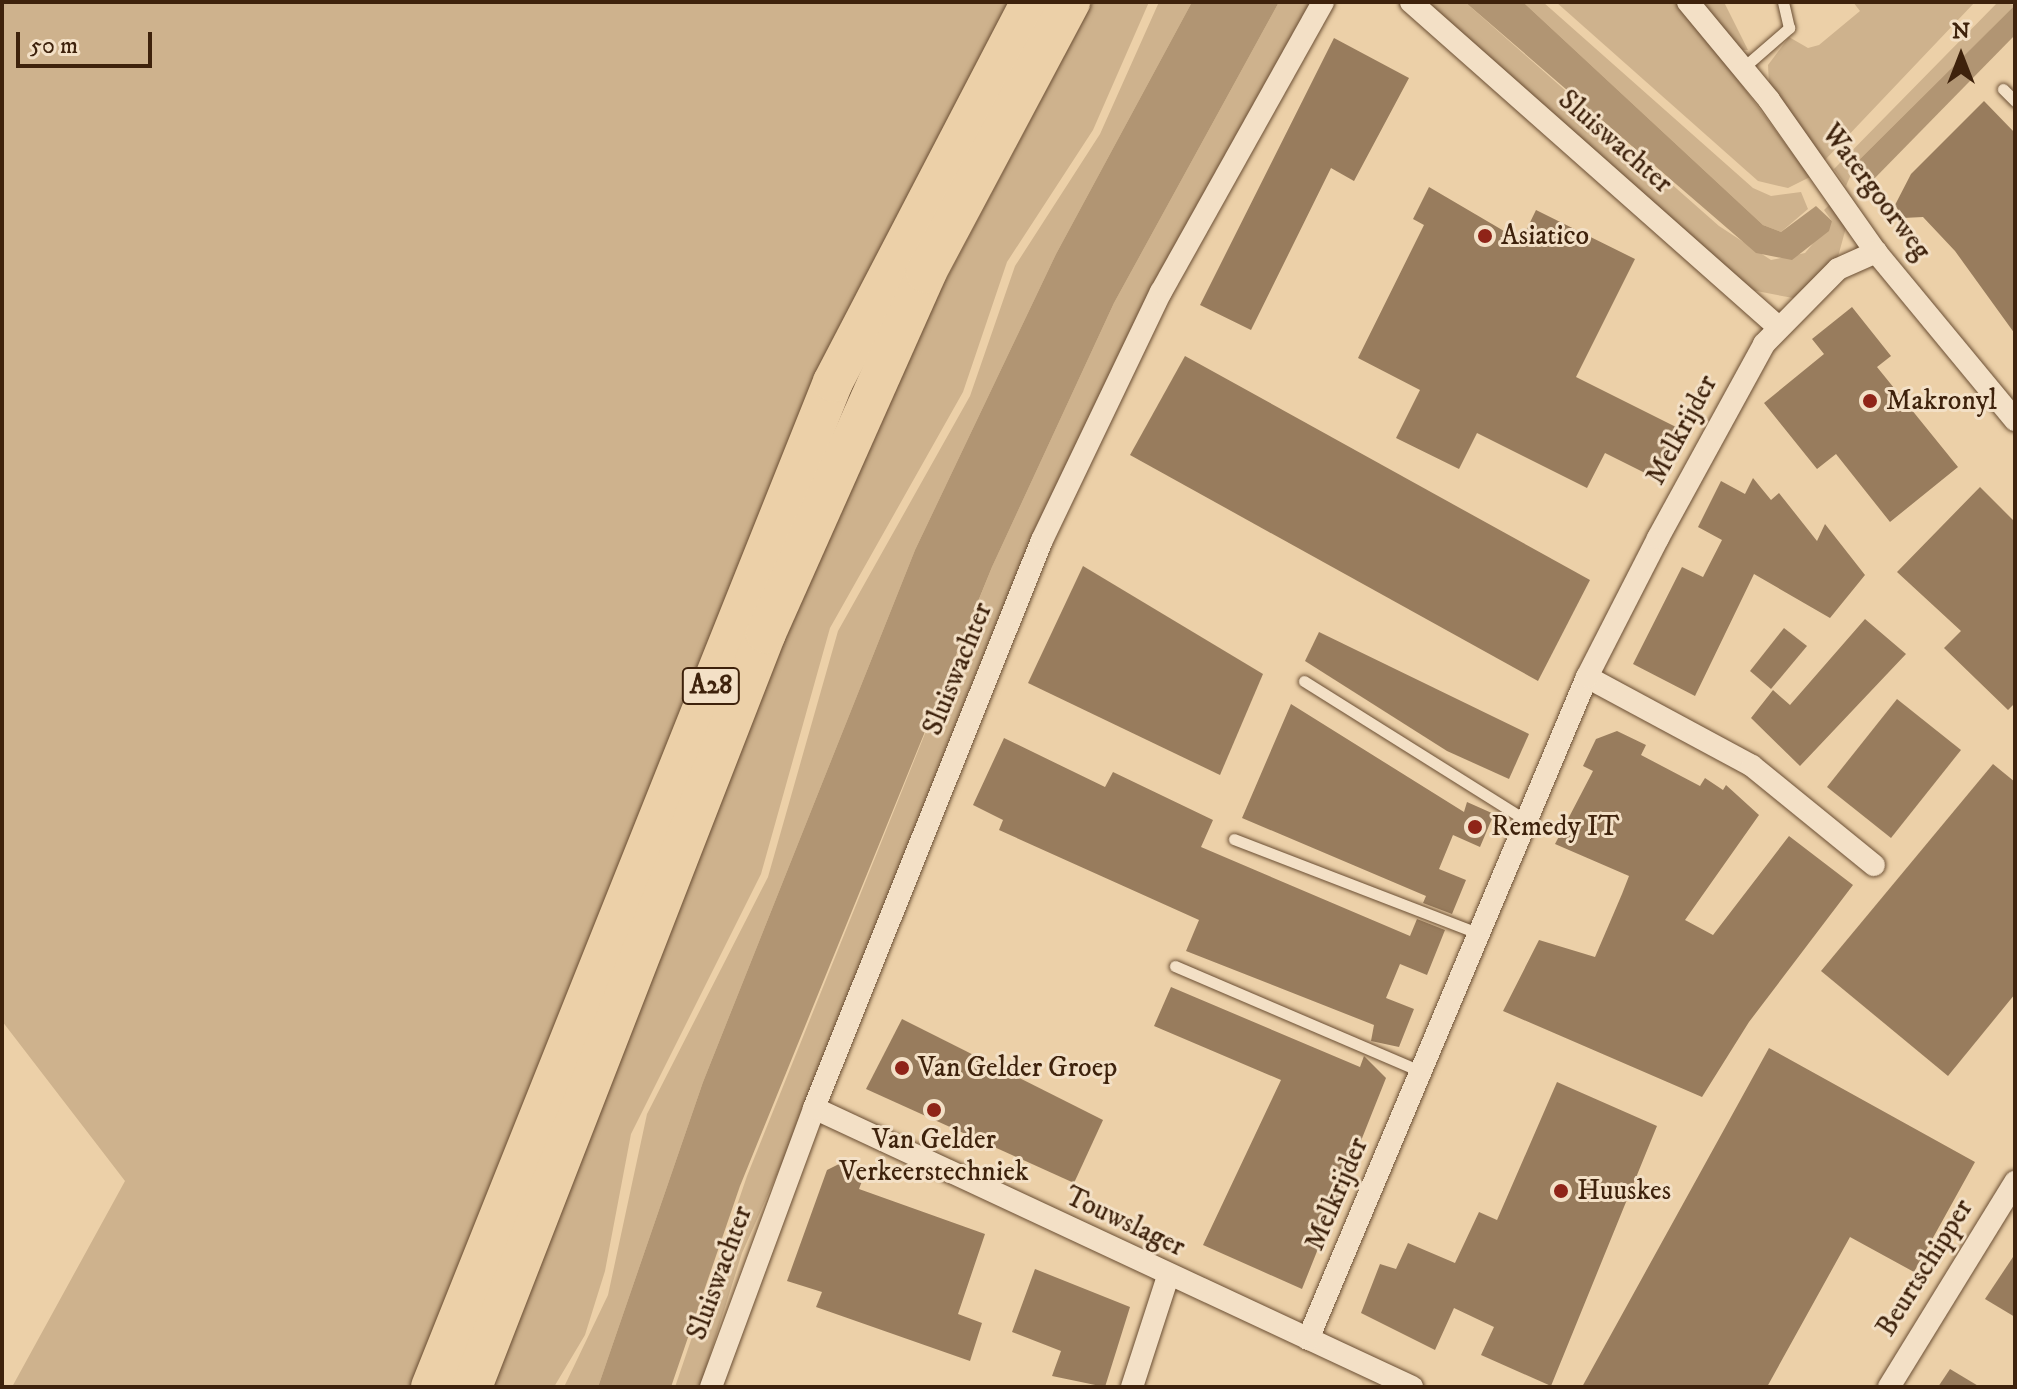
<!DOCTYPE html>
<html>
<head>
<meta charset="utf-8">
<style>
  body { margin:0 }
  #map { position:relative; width:2017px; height:1389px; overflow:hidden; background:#ecd0a8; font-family:"IM FELL DW Pica",serif }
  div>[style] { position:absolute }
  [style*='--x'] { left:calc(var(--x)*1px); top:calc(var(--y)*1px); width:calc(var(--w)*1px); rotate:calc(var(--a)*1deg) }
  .green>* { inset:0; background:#ceb28d }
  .water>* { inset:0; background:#b19573 }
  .building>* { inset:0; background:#987c5d }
  .roads { filter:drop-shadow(0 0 2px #6a4e33) drop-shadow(0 0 2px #6a4e33) }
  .lane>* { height:11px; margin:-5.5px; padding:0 5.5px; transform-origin:5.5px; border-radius:5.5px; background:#f3e0c6 }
  .street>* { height:22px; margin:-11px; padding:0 11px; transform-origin:11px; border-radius:11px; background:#f3e0c6 }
  .highway>* { height:40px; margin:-20px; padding:0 20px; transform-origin:20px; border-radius:20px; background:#ecd0a8 }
  .dots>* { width:22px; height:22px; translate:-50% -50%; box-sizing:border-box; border:4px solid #f3e0c6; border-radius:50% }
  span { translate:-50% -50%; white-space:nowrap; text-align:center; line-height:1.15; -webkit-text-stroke:6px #f3e0c6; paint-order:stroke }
  .shield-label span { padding:2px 6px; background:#f3e0c6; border:2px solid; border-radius:6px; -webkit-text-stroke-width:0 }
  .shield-label { font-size:26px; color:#3e220c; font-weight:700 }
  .street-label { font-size:28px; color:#3e220c }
  .poi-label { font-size:28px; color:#3e220c }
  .left { translate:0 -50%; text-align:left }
  .frame { position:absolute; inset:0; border:4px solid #3e220c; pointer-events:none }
  .north { position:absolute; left:1921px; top:16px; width:80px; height:80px; -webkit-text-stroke:6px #f3e0c6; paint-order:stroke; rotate:0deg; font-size:22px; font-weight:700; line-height:32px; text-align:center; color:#3e220c }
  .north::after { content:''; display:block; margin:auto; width:28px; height:36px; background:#3e220c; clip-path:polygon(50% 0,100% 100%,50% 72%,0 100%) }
  .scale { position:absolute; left:16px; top:32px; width:136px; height:36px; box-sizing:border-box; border:4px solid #3e220c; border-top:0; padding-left:10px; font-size:24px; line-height:28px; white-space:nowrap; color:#3e220c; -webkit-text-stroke:6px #f3e0c6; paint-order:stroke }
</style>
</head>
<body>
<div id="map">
  <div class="green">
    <i style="clip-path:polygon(2px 2px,1011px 2px,882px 248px,416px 1387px,12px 1387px,125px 1181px,2px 1021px)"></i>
    <i style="clip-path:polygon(1093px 2px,1149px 2px,1093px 130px,1007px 262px,963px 392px,830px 628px,761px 874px,631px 1134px,605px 1271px,585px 1335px,554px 1387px,490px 1387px,796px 612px,936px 299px)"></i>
    <i style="clip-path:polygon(1159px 2px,1192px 2px,1056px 254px,915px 550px,703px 1082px,598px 1387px,564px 1387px,608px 1295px,647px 1114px,768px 877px,838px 631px,970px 396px,1015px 266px,1100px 134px)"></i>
    <i style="clip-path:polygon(1279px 2px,1312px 2px,1089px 421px,978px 669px,817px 1084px,742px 1253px,700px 1387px,675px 1387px,747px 1176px,992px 567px,1114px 303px)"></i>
    <i style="clip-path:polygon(1424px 2px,1465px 2px,1719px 226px,1771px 260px,1805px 253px,1832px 221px,1824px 210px,1833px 201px,1847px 224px,1836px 264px,1793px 298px,1751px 290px)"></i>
    <i style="clip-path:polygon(1523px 2px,1543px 2px,1753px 188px,1771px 196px,1801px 192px,1808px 209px,1781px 232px,1763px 225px)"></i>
    <i style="clip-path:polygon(1556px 2px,1680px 2px,1810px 177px,1788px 188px,1758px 181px)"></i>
    <i style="clip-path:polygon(1695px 2px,1724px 2px,1748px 50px,1740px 50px)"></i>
    <i style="clip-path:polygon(1853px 2px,1975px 2px,1824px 161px,1769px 84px,1768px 65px,1789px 37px,1808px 48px,1819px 45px,1860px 11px)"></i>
    <i style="clip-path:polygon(1998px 2px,2015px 5px,1856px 163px,1846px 186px,1834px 169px)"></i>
  </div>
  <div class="water">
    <i style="clip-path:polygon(1192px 2px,1279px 2px,1114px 303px,992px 567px,740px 1186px,671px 1387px,598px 1387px,703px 1082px,915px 550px,1056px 254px)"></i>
    <i style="clip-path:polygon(1465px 2px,1523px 2px,1763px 225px,1781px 232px,1816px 206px,1832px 221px,1829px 231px,1792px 260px,1756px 253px)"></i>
    <i style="clip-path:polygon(2015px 5px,2015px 35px,1871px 182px,1855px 178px,1856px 163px)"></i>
  </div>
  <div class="building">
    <i style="clip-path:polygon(1334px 38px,1409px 78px,1354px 181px,1331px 168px,1251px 330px,1200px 305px)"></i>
    <i style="clip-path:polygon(1984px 101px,2015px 133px,2015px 334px,1955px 251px,1923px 217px,1903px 218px,1895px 205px,1911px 174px)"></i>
    <i style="clip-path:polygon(1429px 187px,1521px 241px,1536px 210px,1635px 259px,1576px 377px,1678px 428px,1653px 477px,1605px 453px,1587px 488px,1477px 433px,1459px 469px,1396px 438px,1420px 390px,1358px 358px,1424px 225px,1413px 219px)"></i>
    <i style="clip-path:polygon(1852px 307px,1891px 356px,1877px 367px,1958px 467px,1890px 522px,1836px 454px,1817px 469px,1764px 403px,1824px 354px,1812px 339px)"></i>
    <i style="clip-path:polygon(1185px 356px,1590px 580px,1538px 681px,1130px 455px)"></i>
    <i style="clip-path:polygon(1753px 478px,1771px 500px,1779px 493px,1817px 541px,1825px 524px,1865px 575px,1830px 618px,1754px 574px,1695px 696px,1633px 664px,1682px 567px,1703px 577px,1722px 540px,1698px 527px,1721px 481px,1745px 494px)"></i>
    <i style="clip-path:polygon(1980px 487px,2015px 522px,2015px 703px,2008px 710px,1944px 648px,1961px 631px,1897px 572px)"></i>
    <i style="clip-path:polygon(1083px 566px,1263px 674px,1220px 775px,1028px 683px)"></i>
    <i style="clip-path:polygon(1865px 619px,1906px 654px,1800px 766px,1751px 718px,1773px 690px,1790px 705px)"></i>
    <i style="clip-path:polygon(1784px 628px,1807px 646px,1771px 689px,1750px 671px)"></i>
    <i style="clip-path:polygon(1319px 632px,1529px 734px,1509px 779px,1447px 751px,1305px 661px)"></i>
    <i style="clip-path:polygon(1897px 699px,1961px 750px,1891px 838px,1827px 787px)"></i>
    <i style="clip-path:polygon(1291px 704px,1464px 812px,1467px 802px,1494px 814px,1480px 847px,1453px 835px,1439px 869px,1466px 880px,1452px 914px,1423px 903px,1426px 896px,1242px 818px)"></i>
    <i style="clip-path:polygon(1617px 731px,1646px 745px,1641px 755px,1700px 786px,1705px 778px,1723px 790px,1726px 785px,1759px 815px,1685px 920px,1713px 935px,1789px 836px,1853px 885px,1749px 1022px,1702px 1097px,1503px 1011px,1539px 940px,1595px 957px,1622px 894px,1629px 876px,1555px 844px,1593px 771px,1583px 766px,1596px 739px)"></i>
    <i style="clip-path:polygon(1004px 738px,1105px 787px,1113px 772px,1213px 820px,1201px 847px,1410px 936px,1417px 919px,1445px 930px,1427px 975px,1400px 964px,1386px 998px,1414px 1009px,1399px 1047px,1371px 1041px,1374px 1025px,1186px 951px,1199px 920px,999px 830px,1003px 820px,973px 805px)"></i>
    <i style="clip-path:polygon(1993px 764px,2015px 782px,2015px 994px,1948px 1076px,1821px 971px)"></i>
    <i style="clip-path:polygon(1171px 987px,1360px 1067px,1364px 1056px,1386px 1078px,1302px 1289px,1203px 1245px,1281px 1080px,1154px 1026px)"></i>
    <i style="clip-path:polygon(902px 1019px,1103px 1120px,1074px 1183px,866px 1089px)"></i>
    <i style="clip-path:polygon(1769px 1048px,1975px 1162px,1914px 1272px,1850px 1237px,1767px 1387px,1582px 1387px)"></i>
    <i style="clip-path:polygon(1557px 1082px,1657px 1126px,1551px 1386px,1481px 1355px,1494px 1327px,1454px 1308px,1435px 1350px,1361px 1313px,1380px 1264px,1396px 1269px,1408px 1243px,1455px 1263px,1479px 1212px,1497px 1220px)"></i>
    <i style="clip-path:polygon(841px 1163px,865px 1173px,859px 1189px,985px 1234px,958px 1314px,982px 1323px,970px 1361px,816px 1307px,822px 1292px,787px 1281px,827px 1170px)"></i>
    <i style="clip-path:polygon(2015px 1254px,2015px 1317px,1985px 1299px)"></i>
    <i style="clip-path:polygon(1035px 1269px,1130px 1307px,1105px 1387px,1052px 1376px,1061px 1351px,1012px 1332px)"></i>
    <i style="clip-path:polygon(1950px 1369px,1980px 1387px,1938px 1387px)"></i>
  </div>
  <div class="roads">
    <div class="lane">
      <i style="--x:1744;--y:67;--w:60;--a:-40.9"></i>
      <i style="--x:1789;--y:28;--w:27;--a:-103"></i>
      <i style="--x:2003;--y:89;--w:17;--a:45"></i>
      <i style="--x:1304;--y:681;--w:263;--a:32.1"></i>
      <i style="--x:1234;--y:839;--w:264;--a:21.1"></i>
      <i style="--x:1175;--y:966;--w:269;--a:23.2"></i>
    </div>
    <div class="street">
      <i style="--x:1411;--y:2;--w:490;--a:41.5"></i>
      <i style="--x:1688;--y:2;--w:127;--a:50.4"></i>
      <i style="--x:1769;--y:100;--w:186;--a:54.9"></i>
      <i style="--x:1876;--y:252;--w:218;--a:50.4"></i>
      <i style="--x:1587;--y:677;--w:187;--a:28.3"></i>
      <i style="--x:1752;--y:766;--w:157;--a:39.1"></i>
      <i style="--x:814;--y:1108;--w:660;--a:25.01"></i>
      <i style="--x:1308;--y:1339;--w:718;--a:-67.15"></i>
      <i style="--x:1587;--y:677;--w:156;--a:-62.9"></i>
      <i style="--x:1658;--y:538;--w:221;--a:-61.3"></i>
      <i style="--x:1764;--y:344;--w:105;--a:-45.4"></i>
      <i style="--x:1838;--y:269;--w:42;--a:-24.1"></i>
      <i style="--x:711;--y:1387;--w:297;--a:-69.7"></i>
      <i style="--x:814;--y:1108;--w:612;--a:-68.13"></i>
      <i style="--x:1042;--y:540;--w:275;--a:-64.4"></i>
      <i style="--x:1161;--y:292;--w:332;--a:-60.8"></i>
      <i style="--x:1132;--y:1387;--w:117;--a:-72"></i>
      <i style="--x:1889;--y:1387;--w:241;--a:-58.4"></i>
    </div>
    <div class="highway">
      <i style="--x:431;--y:1387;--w:1082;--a:-68.2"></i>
      <i style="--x:833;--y:382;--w:428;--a:-62.5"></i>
      <i style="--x:472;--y:1387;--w:809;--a:-68.7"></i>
      <i style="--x:766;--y:633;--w:394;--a:-66"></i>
      <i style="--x:926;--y:273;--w:307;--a:-62"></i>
    </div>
  </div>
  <div class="dots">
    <i style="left:1485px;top:236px;background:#8f2418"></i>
    <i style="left:1870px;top:401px;background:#8f2418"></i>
    <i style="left:1475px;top:827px;background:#8f2418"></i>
    <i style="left:902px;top:1068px;background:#8f2418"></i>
    <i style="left:934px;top:1110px;background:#8f2418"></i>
    <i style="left:1561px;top:1191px;background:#8f2418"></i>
  </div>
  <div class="shield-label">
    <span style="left:711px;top:686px">A28</span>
  </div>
  <div class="street-label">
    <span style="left:1615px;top:142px;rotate:41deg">Sluiswachter</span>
    <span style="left:1876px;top:192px;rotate:53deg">Watergoorweg</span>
    <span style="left:1682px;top:430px;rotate:-62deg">Melkrijder</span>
    <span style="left:958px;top:669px;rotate:-68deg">Sluiswachter</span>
    <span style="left:1337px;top:1194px;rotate:-67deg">Melkrijder</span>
    <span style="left:1125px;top:1222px;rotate:25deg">Touwslager</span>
    <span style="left:1925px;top:1268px;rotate:-58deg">Beurtschipper</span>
    <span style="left:720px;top:1273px;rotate:-70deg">Sluiswachter</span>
  </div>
  <div class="poi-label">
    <span class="left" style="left:1501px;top:236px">Asiatico</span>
    <span class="left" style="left:1886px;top:401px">Makronyl</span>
    <span class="left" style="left:1491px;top:827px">Remedy IT</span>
    <span class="left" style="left:918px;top:1068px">Van Gelder Groep</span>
    <span style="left:934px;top:1156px">Van Gelder<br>Verkeerstechniek</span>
    <span class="left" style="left:1577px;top:1191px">Huuskes</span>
  </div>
  <div class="frame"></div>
  <div class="north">N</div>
  <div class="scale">50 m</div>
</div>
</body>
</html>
